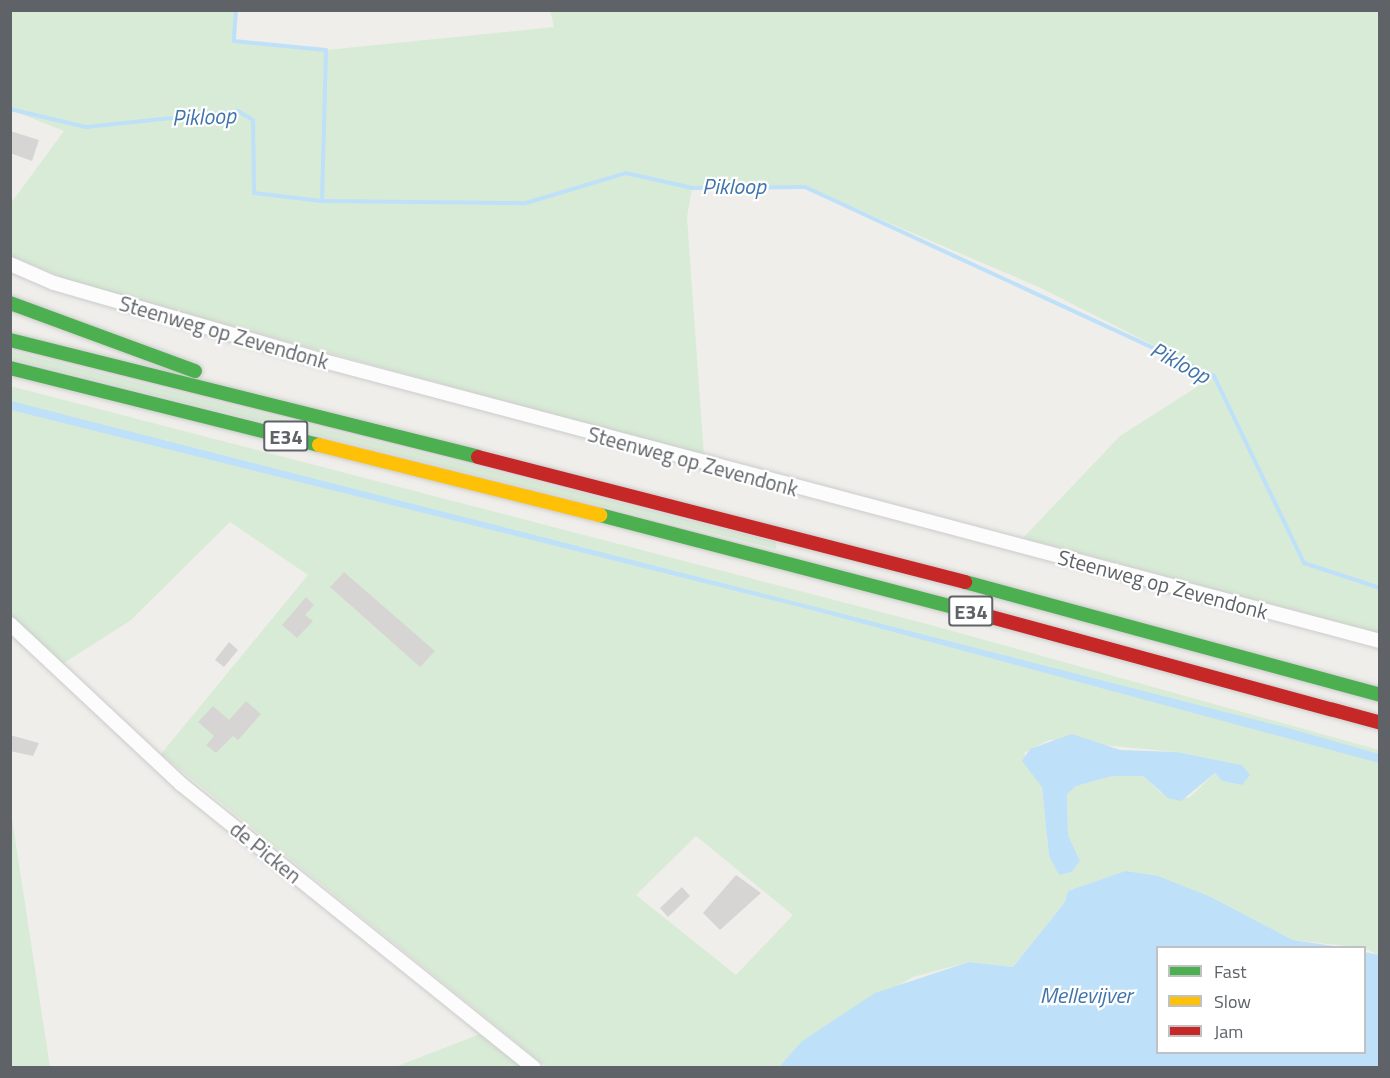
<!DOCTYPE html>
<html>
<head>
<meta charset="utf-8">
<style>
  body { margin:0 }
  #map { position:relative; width:1390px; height:1078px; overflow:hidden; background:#efeeea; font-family:"Titillium Web",sans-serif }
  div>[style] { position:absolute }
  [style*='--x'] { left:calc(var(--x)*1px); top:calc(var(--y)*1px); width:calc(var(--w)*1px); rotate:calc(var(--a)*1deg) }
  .green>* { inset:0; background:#d8ebd6 }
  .water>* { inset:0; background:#bfe0f9 }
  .stream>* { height:4px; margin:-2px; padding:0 2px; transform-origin:2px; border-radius:2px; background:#bfe0f9 }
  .building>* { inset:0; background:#d6d5d3 }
  .roads { filter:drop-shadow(0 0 2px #cbcccc) drop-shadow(0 0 2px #cbcccc) }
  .street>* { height:14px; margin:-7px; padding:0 7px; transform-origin:7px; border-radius:7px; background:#fdfcfc }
  .fast>* { height:14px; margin:-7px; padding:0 7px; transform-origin:7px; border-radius:7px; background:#4caf50 }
  .slow>* { height:14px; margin:-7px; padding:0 7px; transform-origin:7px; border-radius:7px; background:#ffc107 }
  .jam>* { height:14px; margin:-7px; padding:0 7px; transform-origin:7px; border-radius:7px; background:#c62828 }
  span { translate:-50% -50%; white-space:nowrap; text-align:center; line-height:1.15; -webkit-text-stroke:4.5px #fff; paint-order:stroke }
  .shield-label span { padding:2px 4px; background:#fff; border:2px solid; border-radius:4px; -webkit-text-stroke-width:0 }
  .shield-label { font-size:20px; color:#5f6368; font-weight:700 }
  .street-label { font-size:21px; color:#5f6368 }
  .water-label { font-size:22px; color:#4174aa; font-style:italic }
  .frame { position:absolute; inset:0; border:12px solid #5f6368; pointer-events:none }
  .legend { position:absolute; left:1156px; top:946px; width:210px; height:108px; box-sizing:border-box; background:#fff; border:2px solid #bfc1c3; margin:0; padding:8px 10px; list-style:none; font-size:18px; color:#5f6368 }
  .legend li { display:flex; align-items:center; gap:12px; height:30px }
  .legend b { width:30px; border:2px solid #bfc1c3 }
</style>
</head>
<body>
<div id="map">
  <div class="green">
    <i style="clip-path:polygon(550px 10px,1379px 11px,1379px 633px,1023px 538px,1120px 436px,1214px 376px,1039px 287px,805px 187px,692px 188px,687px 217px,704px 456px,78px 284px,11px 256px,11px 203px,64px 131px,11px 110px,11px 11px,236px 11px,234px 41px,326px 50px,554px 27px)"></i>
    <i style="clip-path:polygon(11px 351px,776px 542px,776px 549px,11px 359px)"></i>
    <i style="clip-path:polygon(evenodd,10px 386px,927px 624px,1379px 750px,1379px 955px,1364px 948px,1293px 940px,1211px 897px,1125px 871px,1068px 891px,1065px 902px,1013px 967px,969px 962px,913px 977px,802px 1041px,779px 1067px,547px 1067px,161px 754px,308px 575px,230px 522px,131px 620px,61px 665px,11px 616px,10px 386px,1049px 740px,1177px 752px,1242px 765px,1241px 785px,1222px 781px,1215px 773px,1189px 798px,1161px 793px,1143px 776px,1112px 776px,1075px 786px,1067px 794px,1068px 835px,1080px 861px,1072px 872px,1059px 874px,1049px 856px,1042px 787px,1024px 753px,1049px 740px,10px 386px,696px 836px,793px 915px,736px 975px,636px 895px,696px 836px)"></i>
    <i style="clip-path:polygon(10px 812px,11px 812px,50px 1067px,11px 1067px)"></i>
    <i style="clip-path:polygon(480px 1034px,522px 1067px,395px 1067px)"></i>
  </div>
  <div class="water">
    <i style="clip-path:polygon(11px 401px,1288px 728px,1379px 754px,1379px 763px,812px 610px,11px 410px)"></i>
    <i style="clip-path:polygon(1072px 734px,1120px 750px,1177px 752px,1242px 765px,1250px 775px,1242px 785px,1222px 781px,1215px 773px,1181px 801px,1168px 798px,1143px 776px,1112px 776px,1076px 786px,1067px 794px,1068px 835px,1080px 861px,1072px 872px,1059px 875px,1049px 856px,1042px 787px,1022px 761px,1030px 749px)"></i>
    <i style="clip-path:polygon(1125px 871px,1158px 876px,1211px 897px,1293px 940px,1340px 947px,1158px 948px,1158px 1052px,1364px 1052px,1365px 952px,1379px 955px,1379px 1067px,779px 1067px,802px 1041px,875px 993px,969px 962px,1013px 967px,1065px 902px,1068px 891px)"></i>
  </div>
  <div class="stream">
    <i style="--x:236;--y:10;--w:31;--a:94"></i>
    <i style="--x:234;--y:41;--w:92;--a:5.6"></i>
    <i style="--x:326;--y:50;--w:151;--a:91.5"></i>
    <i style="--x:10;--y:109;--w:78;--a:13.3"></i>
    <i style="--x:86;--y:127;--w:153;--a:-6"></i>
    <i style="--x:238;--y:111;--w:17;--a:31"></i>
    <i style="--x:253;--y:120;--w:73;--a:89.2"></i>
    <i style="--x:254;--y:193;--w:68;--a:6.7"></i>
    <i style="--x:322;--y:201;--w:204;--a:0.6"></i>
    <i style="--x:526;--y:203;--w:104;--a:-16.7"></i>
    <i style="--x:626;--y:173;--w:68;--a:12.8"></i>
    <i style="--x:692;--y:188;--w:113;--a:-0.5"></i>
    <i style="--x:805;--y:187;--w:451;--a:24.8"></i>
    <i style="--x:1214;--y:376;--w:208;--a:64.3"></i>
    <i style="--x:1304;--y:563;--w:80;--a:18.2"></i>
  </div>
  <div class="building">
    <i style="clip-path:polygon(10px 131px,39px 140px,32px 161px,10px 153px)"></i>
    <i style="clip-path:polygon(344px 572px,435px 651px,420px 667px,330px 587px)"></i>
    <i style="clip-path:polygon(306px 597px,314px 605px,305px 615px,313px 621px,297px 638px,282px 625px)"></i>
    <i style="clip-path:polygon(229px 642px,238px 650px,224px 667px,215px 660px)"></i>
    <i style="clip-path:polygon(246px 701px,261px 714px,238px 740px,233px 736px,216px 753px,206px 745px,214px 736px,198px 722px,213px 706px,229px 720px)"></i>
    <i style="clip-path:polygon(10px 735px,39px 743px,33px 756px,10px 751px)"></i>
    <i style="clip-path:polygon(736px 875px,761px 893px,720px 930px,703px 913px)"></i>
    <i style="clip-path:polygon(682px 887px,690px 896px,668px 917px,660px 908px)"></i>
  </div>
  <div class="roads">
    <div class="street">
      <i style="--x:10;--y:264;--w:48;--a:23.4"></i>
      <i style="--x:54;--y:283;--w:281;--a:16.1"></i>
      <i style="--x:324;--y:361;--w:1092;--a:14.85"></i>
      <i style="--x:10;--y:624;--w:234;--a:43.1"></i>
      <i style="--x:181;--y:784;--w:453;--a:38.8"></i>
    </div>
    <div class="fast">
      <i style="--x:10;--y:303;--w:197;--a:20.2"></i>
      <i style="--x:10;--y:340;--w:482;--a:14"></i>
      <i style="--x:10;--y:368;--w:318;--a:14"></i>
      <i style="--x:600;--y:515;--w:370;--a:14.6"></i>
      <i style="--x:965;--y:582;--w:430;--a:15.2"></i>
    </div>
    <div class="slow">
      <i style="--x:319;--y:445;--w:290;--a:14"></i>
    </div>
    <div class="jam">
      <i style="--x:478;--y:457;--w:503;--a:14.4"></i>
      <i style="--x:958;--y:608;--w:437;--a:15.2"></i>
    </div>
  </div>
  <div class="shield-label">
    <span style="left:286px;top:436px">E34</span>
    <span style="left:971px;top:611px">E34</span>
  </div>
  <div class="street-label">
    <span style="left:224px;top:332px;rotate:16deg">Steenweg op Zevendonk</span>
    <span style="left:693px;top:461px;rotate:15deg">Steenweg op Zevendonk</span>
    <span style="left:1163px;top:584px;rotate:15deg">Steenweg op Zevendonk</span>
    <span style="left:266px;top:852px;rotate:39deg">de Picken</span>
  </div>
  <div class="water-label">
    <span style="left:204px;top:117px;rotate:-2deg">Pikloop</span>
    <span style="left:734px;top:187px">Pikloop</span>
    <span style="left:1180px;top:363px;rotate:28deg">Pikloop</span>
    <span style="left:1086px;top:996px">Mellevijver</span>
  </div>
  <div class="frame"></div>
  <ul class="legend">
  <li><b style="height:8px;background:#4caf50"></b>Fast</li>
  <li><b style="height:8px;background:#ffc107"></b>Slow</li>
  <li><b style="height:8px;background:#c62828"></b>Jam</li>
  </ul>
</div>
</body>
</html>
